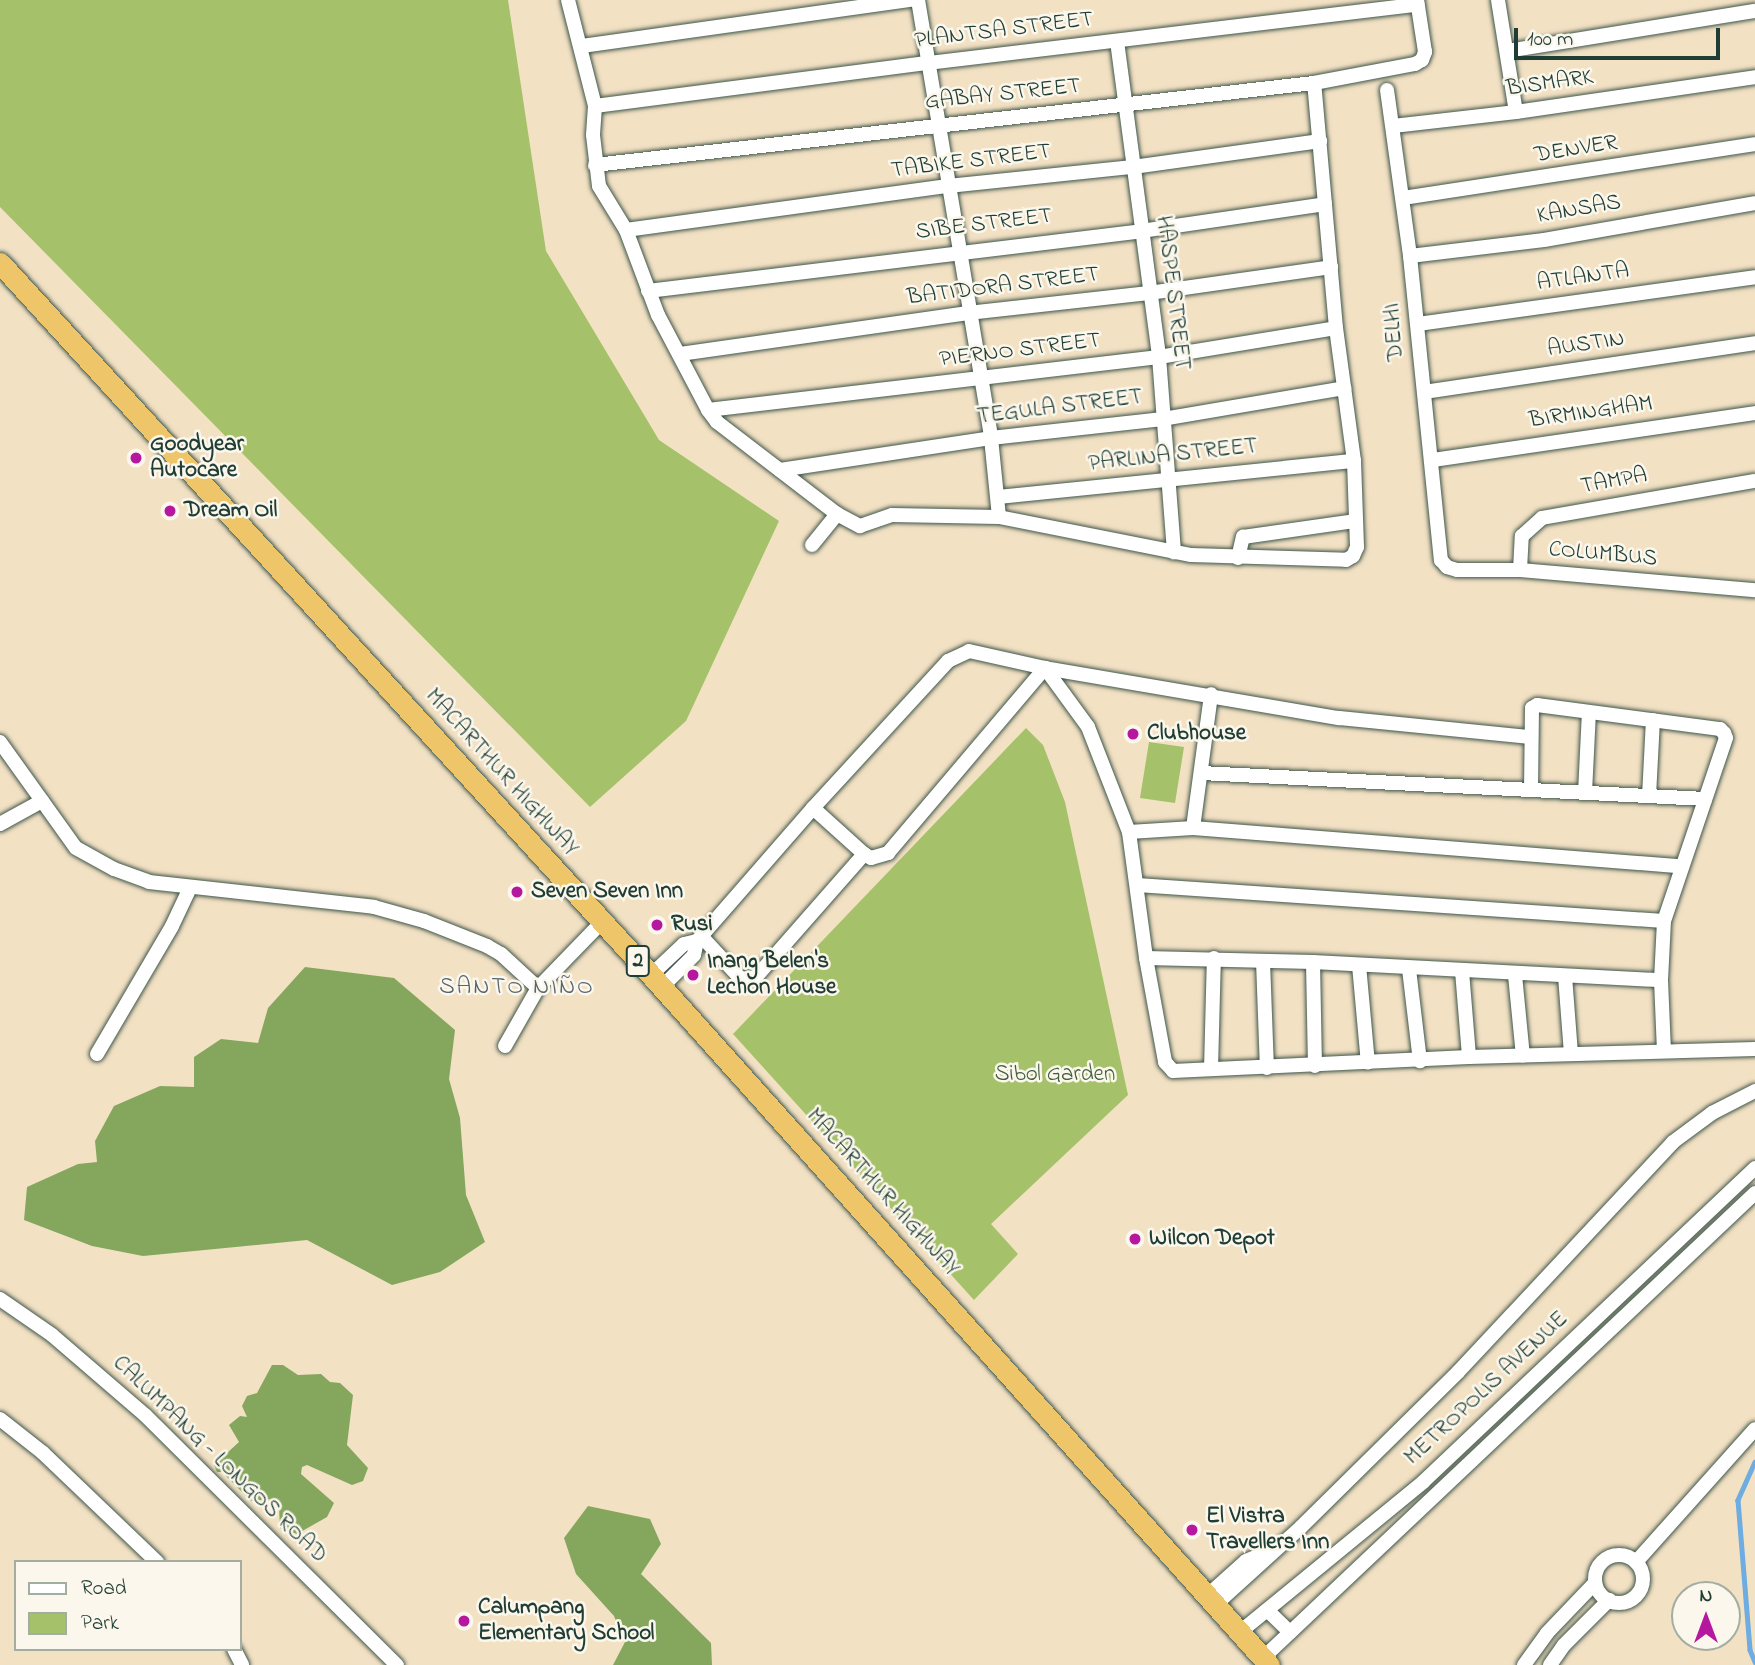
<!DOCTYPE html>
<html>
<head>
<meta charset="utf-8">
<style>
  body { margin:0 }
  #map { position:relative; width:1755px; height:1665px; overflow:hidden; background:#f3e1c4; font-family:"Indie Flower",sans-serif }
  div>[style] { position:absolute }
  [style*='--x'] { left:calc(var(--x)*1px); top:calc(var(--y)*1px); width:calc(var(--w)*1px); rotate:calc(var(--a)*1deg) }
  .green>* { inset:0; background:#a5c169 }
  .forest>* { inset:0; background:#84a75d }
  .stream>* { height:4.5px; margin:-2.25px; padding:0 2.25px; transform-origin:2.25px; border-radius:2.25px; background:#6eace1 }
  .roads { filter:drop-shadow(0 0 2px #3f564a) drop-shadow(0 0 2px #3f564a) }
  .minor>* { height:14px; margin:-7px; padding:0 7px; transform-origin:7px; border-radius:7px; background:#fff }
  .minor>.ring { margin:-7px; padding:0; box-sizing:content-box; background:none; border:14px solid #fff; border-radius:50% }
  .highway>* { height:21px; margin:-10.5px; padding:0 10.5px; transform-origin:10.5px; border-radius:10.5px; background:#eec569 }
  .dots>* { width:19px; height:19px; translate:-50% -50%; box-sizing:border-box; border:4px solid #fbf7ec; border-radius:50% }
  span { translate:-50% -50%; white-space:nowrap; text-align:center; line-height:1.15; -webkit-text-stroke:5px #fbf7ec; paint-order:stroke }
  .shield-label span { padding:2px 5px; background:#fbf7ec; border:2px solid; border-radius:5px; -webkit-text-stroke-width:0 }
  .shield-label { font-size:21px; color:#1f3d34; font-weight:700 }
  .street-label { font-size:23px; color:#1f3d34 }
  .poi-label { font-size:23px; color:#1f3d34; font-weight:700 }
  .left { translate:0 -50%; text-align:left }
  .park-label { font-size:23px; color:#405e41 }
  .neighbourhood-label { font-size:24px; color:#58656e; letter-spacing:2px }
  .legend { position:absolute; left:14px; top:1560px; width:228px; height:91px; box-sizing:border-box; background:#fbf7ec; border:2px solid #a3ada2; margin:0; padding:9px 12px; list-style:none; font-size:21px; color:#1f3d34 }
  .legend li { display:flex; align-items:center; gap:14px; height:35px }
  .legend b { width:35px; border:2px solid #a3ada2 }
  .north { position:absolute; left:1671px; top:1581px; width:70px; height:70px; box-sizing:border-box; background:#fbf7ec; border:2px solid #a3ada2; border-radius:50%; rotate:0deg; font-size:19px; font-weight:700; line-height:28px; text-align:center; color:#1f3d34 }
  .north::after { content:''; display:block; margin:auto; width:24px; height:32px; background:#b5179e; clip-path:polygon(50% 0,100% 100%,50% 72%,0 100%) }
  .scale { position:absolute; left:1514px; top:28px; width:206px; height:32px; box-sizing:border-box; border:4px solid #1f3d34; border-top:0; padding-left:9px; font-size:21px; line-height:24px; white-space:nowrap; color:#1f3d34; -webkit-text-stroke:5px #fbf7ec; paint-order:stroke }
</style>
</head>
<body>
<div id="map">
  <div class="green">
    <i style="clip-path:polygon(0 0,508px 0,546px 251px,659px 440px,779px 521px,686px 721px,590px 807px,0 207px)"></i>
    <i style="clip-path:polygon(1026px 728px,1043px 745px,1065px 802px,1128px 1095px,991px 1224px,1018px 1254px,974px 1300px,733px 1034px)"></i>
    <i style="clip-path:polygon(1149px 742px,1184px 747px,1175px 803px,1140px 798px)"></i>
  </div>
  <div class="forest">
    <i style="clip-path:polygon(305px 967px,394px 978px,455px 1030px,449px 1079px,460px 1118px,466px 1195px,485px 1242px,440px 1272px,392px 1285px,307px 1240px,143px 1256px,92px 1246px,24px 1220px,27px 1187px,78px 1164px,97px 1162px,95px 1141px,114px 1106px,160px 1086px,194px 1087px,194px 1057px,221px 1039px,258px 1043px,268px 1008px)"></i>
    <i style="clip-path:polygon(272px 1365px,283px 1365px,298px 1375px,321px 1374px,330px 1382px,340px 1383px,353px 1395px,347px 1445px,368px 1468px,363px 1481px,352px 1485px,307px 1465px,302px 1467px,301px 1474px,334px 1503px,327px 1517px,297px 1534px,280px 1528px,279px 1507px,274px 1499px,251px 1501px,222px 1472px,217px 1472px,214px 1465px,239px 1442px,229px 1425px,240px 1416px,247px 1417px,242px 1406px,247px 1396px,257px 1393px)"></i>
    <i style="clip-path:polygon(588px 1506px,650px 1519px,661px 1544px,641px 1574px,711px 1643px,712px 1665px,613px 1665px,625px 1642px,614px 1616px,576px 1574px,564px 1538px)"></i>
  </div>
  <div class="stream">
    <i style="--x:1755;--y:1462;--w:42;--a:114.1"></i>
    <i style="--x:1738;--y:1500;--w:150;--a:85.4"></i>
    <i style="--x:1750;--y:1650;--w:13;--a:67"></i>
  </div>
  <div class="roads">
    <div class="minor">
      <i style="--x:568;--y:0;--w:109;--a:75.7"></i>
      <i style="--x:595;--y:106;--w:29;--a:94"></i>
      <i style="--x:593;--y:135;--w:51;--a:83.3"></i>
      <i style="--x:599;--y:186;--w:52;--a:58.5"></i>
      <i style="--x:626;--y:230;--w:91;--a:69.4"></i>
      <i style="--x:658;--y:315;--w:107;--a:62.2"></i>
      <i style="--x:708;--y:410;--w:15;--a:53"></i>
      <i style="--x:717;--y:422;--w:151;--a:37.5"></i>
      <i style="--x:837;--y:514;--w:26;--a:28"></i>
      <i style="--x:860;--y:526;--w:34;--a:-19"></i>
      <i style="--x:892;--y:515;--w:107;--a:1.1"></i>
      <i style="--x:999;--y:517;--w:196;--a:11.2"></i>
      <i style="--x:1191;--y:555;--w:155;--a:1.8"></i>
      <i style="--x:1346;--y:560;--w:8;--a:-30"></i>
      <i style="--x:1353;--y:556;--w:10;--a:-66"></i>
      <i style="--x:1357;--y:547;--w:86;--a:-92"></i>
      <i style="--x:1354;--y:461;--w:134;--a:-97.7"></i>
      <i style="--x:1336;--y:328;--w:246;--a:-95.1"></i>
      <i style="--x:918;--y:0;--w:444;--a:80.5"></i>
      <i style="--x:991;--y:438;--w:79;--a:84.2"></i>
      <i style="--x:1498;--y:0;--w:113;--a:80.9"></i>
      <i style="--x:1117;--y:41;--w:319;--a:82.4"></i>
      <i style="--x:1159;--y:357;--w:196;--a:85.6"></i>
      <i style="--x:582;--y:46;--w:332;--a:-8"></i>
      <i style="--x:1507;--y:51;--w:251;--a:-9.2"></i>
      <i style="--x:1387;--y:90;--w:168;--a:82.1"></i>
      <i style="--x:1410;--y:256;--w:306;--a:84.2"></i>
      <i style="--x:1441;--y:560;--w:9;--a:49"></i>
      <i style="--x:1447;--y:567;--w:10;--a:17"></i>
      <i style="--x:1457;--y:570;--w:63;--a:0"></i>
      <i style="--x:1520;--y:570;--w:236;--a:4.9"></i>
      <i style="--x:595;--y:106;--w:336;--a:-7.4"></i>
      <i style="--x:928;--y:63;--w:493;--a:-6.8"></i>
      <i style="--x:1393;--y:126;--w:124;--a:-6.5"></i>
      <i style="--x:1516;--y:112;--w:242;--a:-8.3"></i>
      <i style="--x:595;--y:165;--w:724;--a:-6.51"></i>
      <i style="--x:1314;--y:83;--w:103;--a:-10.7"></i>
      <i style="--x:1415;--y:64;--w:8;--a:-30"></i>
      <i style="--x:1422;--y:60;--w:9;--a:-69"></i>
      <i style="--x:1425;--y:52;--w:53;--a:-98.7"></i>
      <i style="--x:1403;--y:198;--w:356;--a:-8.7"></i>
      <i style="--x:626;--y:230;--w:325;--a:-7.8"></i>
      <i style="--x:948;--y:186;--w:186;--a:-5.9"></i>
      <i style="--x:1133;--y:167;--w:189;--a:-7.9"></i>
      <i style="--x:1410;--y:256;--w:135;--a:-6.8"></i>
      <i style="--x:1544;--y:240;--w:214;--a:-9.9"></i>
      <i style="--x:648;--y:291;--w:497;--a:-6.9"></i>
      <i style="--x:1141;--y:231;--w:186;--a:-8.3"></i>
      <i style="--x:1418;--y:324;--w:340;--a:-7.9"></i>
      <i style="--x:680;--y:354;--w:291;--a:-8.1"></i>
      <i style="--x:968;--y:313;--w:182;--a:-6.3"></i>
      <i style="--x:1149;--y:293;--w:184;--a:-8.1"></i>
      <i style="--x:1424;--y:392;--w:335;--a:-8.4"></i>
      <i style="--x:708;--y:410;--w:454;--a:-6.7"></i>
      <i style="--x:1159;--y:357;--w:179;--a:-9.3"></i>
      <i style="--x:1433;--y:460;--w:325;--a:-8.3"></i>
      <i style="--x:780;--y:470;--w:213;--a:-8.6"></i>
      <i style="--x:991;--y:438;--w:173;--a:-6.3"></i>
      <i style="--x:1163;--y:419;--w:184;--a:-9.7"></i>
      <i style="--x:998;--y:497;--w:358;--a:-5.8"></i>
      <i style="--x:812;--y:545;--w:40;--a:-51"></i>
      <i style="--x:1238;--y:558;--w:22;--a:-77"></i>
      <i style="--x:1243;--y:537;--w:114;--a:-8.1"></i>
      <i style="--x:1520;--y:570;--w:34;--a:-87"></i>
      <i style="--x:1522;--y:536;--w:27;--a:-42"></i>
      <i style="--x:1542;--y:518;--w:216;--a:-9.9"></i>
      <i style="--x:1045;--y:668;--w:73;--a:53.9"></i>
      <i style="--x:1088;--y:727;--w:113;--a:68.7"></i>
      <i style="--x:1129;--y:832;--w:127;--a:82.3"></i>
      <i style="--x:1146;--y:958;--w:106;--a:79.6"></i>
      <i style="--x:1165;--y:1062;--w:12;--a:48"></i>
      <i style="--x:1173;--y:1071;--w:296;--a:-2.7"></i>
      <i style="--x:1469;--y:1057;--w:286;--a:-1.6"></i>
      <i style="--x:0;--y:742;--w:130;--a:54.4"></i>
      <i style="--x:76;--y:848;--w:43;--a:28.9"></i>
      <i style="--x:114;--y:869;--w:37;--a:20"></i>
      <i style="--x:149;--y:882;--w:226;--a:6.3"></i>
      <i style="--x:374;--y:907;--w:52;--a:15.6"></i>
      <i style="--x:424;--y:921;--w:68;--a:21.6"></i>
      <i style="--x:487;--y:946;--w:16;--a:30"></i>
      <i style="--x:501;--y:954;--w:50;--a:42.6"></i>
      <i style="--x:1201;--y:773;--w:505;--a:2.95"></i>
      <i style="--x:1531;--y:790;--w:82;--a:-89.3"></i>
      <i style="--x:1532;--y:708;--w:6;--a:-31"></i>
      <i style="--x:1537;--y:705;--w:185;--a:7.5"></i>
      <i style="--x:1720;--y:729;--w:6;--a:45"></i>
      <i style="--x:1724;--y:733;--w:5;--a:68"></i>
      <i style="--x:1726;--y:738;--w:193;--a:108.7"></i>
      <i style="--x:1664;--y:921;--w:59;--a:92.9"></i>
      <i style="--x:1661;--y:980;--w:71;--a:87.6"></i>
      <i style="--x:1585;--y:793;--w:81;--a:-87.2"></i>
      <i style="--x:1649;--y:796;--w:76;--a:-87"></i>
      <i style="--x:813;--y:808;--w:69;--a:42"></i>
      <i style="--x:0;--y:824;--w:48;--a:-28.7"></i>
      <i style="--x:1193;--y:828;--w:135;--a:-82.3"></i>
      <i style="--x:1129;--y:832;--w:64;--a:-3.6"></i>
      <i style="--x:1193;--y:828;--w:488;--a:4.5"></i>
      <i style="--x:1137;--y:885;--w:528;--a:3.91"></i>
      <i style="--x:702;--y:937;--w:57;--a:47.1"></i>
      <i style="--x:741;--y:979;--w:15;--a:-8"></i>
      <i style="--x:756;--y:977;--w:164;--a:-48.7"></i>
      <i style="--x:864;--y:854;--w:8;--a:30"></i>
      <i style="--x:871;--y:858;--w:18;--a:-16"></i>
      <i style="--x:888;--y:853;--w:243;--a:-49.7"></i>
      <i style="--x:1146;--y:958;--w:167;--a:1.4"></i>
      <i style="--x:1313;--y:962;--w:348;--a:3"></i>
      <i style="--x:1263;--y:961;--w:107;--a:87.9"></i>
      <i style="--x:1313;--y:962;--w:104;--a:88.9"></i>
      <i style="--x:1359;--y:965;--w:98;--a:84.8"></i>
      <i style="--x:1409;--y:969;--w:93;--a:83.2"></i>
      <i style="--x:1462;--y:971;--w:86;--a:85.3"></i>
      <i style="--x:651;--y:975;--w:45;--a:-43.2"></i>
      <i style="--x:684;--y:944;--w:13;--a:-13"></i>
      <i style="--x:1515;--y:975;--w:81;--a:84.4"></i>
      <i style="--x:1565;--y:976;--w:78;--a:85.6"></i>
      <i style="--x:662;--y:987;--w:45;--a:-45"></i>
      <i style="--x:694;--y:955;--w:14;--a:-78"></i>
      <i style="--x:697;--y:941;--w:176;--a:-48.9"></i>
      <i style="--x:813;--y:808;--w:200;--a:-47.4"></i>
      <i style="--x:948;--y:661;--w:23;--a:-25"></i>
      <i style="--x:969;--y:651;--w:78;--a:12.6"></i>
      <i style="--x:1045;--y:668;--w:298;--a:9.7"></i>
      <i style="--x:1339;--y:718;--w:193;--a:5.7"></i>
      <i style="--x:505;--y:1046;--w:67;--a:-60.4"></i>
      <i style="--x:538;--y:988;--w:91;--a:-45.9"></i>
      <i style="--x:97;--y:1054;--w:148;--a:-59.6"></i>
      <i style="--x:172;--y:926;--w:42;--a:-64.7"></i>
      <i style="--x:1211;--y:1069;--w:111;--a:-88.5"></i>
      <i style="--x:0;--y:1299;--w:63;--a:34.7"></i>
      <i style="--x:52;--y:1335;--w:123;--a:40.7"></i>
      <i style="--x:145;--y:1415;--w:355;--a:44.8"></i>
      <i style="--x:0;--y:1419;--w:55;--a:38.3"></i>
      <i style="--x:43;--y:1453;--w:158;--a:43.7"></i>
      <i class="ring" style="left:1595px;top:1555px;width:34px;height:34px"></i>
      <i style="--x:1636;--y:1562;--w:178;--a:-48.2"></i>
      <i style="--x:1207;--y:1596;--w:52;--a:-41.9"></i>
      <i style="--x:1246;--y:1561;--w:26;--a:-23"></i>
      <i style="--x:1215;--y:1605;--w:116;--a:-42.2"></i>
      <i style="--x:1301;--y:1527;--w:221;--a:-44.6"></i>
      <i style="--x:1458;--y:1372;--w:315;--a:-46.9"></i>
      <i style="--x:1673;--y:1142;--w:49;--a:-36.6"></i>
      <i style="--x:1712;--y:1113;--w:48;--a:-27.1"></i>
      <i style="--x:1267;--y:1610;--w:32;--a:44"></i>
      <i style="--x:1240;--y:1632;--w:237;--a:-39.3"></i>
      <i style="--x:1423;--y:1482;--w:457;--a:-43.4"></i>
      <i style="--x:234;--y:1649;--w:18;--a:63"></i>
      <i style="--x:1263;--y:1658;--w:677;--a:-43.38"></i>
      <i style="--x:1524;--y:1665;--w:39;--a:-54"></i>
      <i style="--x:1547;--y:1633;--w:69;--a:-46.2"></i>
      <i style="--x:1550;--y:1665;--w:24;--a:-55"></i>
      <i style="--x:1564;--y:1645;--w:64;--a:-45"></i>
    </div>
    <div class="highway">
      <i style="--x:0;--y:263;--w:965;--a:47.56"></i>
      <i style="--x:651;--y:975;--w:926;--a:48.15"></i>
    </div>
  </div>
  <div class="dots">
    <i style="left:136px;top:458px;background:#b5179e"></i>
    <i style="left:170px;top:511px;background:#b5179e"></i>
    <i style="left:1133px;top:734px;background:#b5179e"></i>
    <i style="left:517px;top:892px;background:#b5179e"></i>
    <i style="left:657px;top:925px;background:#b5179e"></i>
    <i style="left:693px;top:975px;background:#b5179e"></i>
    <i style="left:1135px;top:1239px;background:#b5179e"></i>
    <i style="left:1192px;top:1530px;background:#b5179e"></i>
    <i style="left:464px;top:1621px;background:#b5179e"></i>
  </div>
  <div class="shield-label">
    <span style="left:638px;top:961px">2</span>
  </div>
  <div class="street-label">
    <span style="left:1004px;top:31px;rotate:-7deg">PLANTSA STREET</span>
    <span style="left:1550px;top:84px;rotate:-8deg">BISMARK</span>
    <span style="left:1003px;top:95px;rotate:-6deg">GABAY STREET</span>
    <span style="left:1576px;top:150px;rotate:-9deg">DENVER</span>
    <span style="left:971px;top:162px;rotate:-7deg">TABIKE STREET</span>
    <span style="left:1579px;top:210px;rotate:-10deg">KANSAS</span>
    <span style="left:984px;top:225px;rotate:-7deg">SIBE STREET</span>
    <span style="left:1583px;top:278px;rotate:-8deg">ATLANTA</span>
    <span style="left:1003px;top:287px;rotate:-7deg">BATIDORA STREET</span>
    <span style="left:1172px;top:293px;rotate:83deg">HASPE STREET</span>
    <span style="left:1395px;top:332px;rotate:-95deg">DELHI</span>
    <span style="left:1586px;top:345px;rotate:-8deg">AUSTIN</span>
    <span style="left:1020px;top:351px;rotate:-7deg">PIERNO STREET</span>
    <span style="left:1060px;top:408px;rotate:-7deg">TEGULA STREET</span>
    <span style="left:1591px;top:413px;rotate:-8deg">BIRMINGHAM</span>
    <span style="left:1173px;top:456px;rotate:-6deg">PARLINA STREET</span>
    <span style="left:1614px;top:482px;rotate:-10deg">TAMPA</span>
    <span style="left:1603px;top:555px;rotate:5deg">COLUMBUS</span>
    <span style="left:501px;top:773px;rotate:48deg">MACARTHUR HIGHWAY</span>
    <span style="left:882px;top:1193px;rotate:48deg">MACARTHUR HIGHWAY</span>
    <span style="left:1487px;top:1389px;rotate:-43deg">METROPOLIS AVENUE</span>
    <span style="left:219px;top:1460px;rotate:44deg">CALUMPANG - LONGOS ROAD</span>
  </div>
  <div class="poi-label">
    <span class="left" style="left:150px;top:458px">Goodyear<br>Autocare</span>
    <span class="left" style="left:184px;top:511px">Dream Oil</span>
    <span class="left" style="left:1147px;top:734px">Clubhouse</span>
    <span class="left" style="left:531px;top:892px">Seven Seven Inn</span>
    <span class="left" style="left:671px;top:925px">Rusi</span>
    <span class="left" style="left:707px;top:975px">Inang Belen's<br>Lechon House</span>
    <span class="left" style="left:1149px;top:1239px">Wilcon Depot</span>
    <span class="left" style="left:1206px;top:1530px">El Vistra<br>Travellers Inn</span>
    <span class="left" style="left:478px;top:1621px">Calumpang<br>Elementary School</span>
  </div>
  <div class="park-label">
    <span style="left:1055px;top:1075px">Sibol Garden</span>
  </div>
  <div class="neighbourhood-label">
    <span style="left:517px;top:988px">SANTO NIÑO</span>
  </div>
  <ul class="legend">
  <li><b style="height:9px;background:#fff"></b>Road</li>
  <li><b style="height:19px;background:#a5c169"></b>Park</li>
  </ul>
  <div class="north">N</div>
  <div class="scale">100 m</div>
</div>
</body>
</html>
